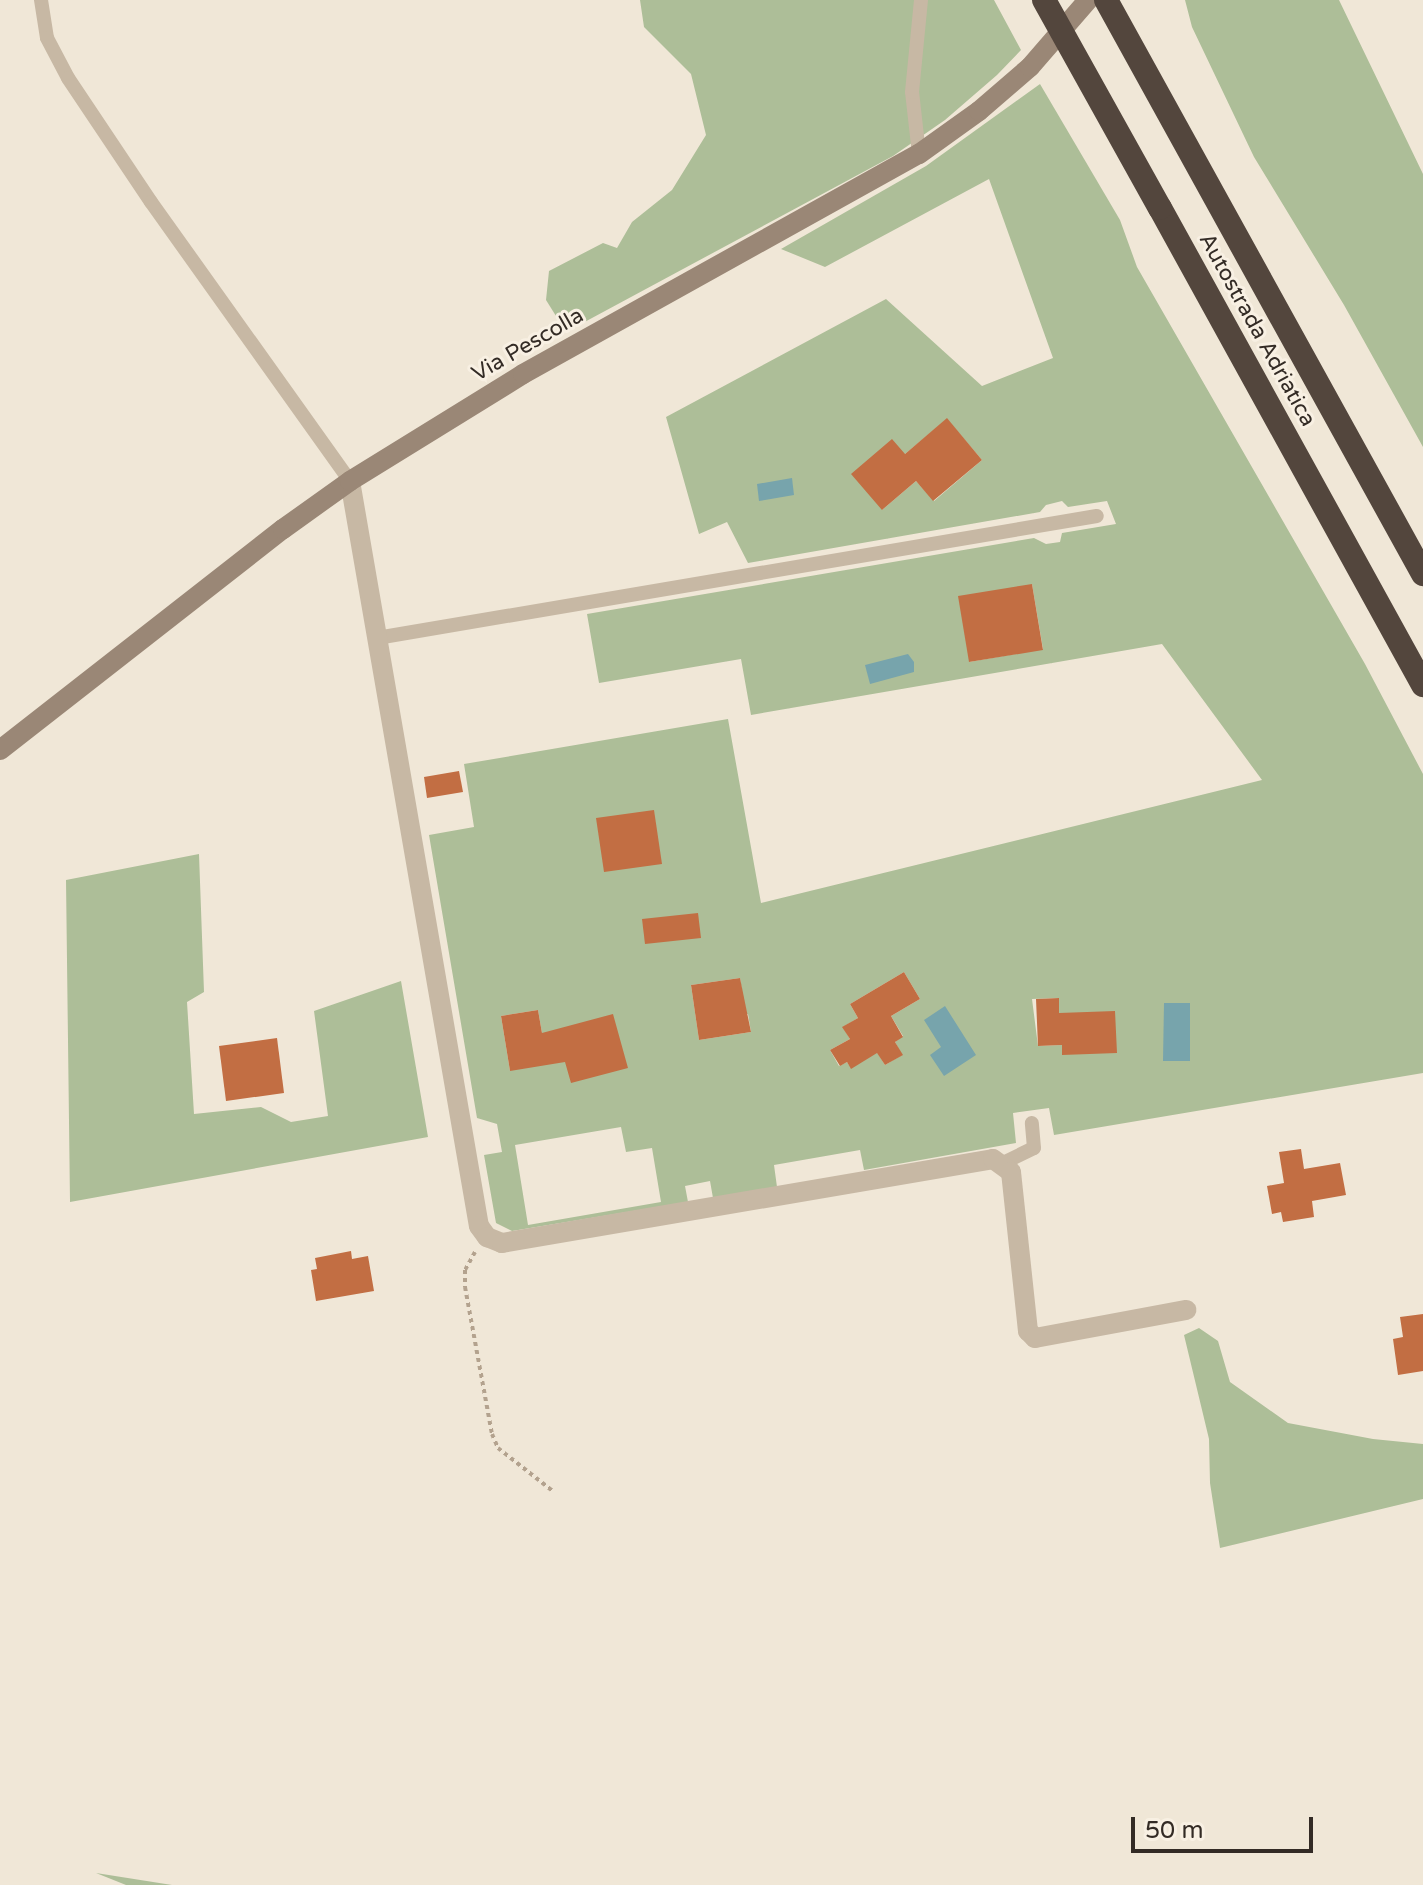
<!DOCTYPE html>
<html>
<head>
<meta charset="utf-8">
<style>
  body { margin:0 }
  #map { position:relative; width:1423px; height:1885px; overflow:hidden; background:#f0e7d7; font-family:"Varela Round",sans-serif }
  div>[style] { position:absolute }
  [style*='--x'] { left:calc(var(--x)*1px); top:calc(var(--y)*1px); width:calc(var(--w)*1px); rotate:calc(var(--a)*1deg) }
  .green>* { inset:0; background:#adbe98 }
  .water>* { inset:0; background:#77a4ac }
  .building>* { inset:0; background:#c26e43 }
  .path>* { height:4px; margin-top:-2px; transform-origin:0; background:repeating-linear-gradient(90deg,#b3a28e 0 4px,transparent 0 8px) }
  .lane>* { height:14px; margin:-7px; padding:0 7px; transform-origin:7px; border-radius:7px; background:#c7b8a4 }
  .street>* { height:20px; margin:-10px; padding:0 10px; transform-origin:10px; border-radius:10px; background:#c7b8a4 }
  .secondary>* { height:20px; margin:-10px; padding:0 10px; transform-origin:10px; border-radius:10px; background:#9a8776 }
  .highway>* { height:24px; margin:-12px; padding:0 12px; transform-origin:12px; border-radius:12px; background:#53463d }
  .highway-bridge>* { height:24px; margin:-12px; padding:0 12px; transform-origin:12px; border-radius:12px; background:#53463d }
  span { translate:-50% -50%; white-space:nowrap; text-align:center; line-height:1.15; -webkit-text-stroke:6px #f8f0e3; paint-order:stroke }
  .street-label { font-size:22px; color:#332b25 }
  .scale { position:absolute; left:1131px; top:1817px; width:182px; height:36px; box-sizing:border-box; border:4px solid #332b25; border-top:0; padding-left:10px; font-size:24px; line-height:28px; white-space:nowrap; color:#332b25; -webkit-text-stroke:6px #f8f0e3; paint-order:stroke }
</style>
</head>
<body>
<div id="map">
  <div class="green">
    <i style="clip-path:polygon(640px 0,994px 0,1021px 50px,997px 75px,945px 120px,893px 156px,566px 332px,546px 300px,549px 271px,603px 243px,617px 248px,632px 222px,672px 190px,706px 135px,691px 74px,644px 27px)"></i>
    <i style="clip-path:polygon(1185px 0,1339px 0,1423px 174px,1423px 447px,1344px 305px,1254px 157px,1192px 27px)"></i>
    <i style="clip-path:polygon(evenodd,1040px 84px,1120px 220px,1137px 267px,1365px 664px,1423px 774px,1423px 1073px,1054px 1135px,1049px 1108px,1013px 1113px,1016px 1143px,864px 1170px,860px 1150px,774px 1165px,777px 1187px,713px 1198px,710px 1181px,685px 1186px,688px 1202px,512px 1231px,496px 1223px,484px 1155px,502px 1152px,497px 1124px,477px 1118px,429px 835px,474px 827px,464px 764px,728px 719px,761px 903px,1262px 780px,1162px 644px,751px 715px,741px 659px,599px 683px,587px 614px,1034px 538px,1046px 544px,1060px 542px,1062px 533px,1116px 524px,1107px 501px,1068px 507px,1062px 501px,1046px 505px,1040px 512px,748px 563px,727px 522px,699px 534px,666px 417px,886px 299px,982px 386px,1053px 358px,989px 179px,825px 267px,781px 249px,926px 166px,1040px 84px,947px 419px,982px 460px,934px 501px,916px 481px,882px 510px,905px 454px,947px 419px,1040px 84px,1032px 584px,1043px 649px,969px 662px,1032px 584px,1040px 84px,904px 972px,920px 999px,891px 1016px,903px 1036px,895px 1042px,902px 1055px,885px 1065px,875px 1049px,851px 1068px,847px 1062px,839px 1066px,830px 1050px,850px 1039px,843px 1027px,858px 1018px,850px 1004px,904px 972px,1040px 84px,740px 978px,743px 998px,721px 1018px,748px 1014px,751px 1032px,699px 1040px,691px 985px,740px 978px,1040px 84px,1058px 998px,1059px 1013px,1117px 1052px,1062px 1054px,1062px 1045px,1038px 1046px,1032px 999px,1058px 998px,1040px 84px,538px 1010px,542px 1033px,510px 1071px,501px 1016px,538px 1010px,1040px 84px,621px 1127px,626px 1152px,652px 1148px,661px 1202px,528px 1225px,515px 1145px,621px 1127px)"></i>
    <i style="clip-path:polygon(199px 854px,204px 992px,187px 1002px,194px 1114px,261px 1107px,291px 1122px,328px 1116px,314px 1011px,401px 981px,428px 1137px,70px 1202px,66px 880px)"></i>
    <i style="clip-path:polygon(1199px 1328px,1218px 1341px,1230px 1382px,1288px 1423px,1373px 1439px,1423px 1444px,1423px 1499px,1220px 1548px,1210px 1483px,1209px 1439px,1184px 1335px)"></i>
    <i style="clip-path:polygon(96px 1873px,172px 1885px,126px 1885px)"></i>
  </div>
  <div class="water">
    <i style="clip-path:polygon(792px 478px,794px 495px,759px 501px,757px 484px)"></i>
    <i style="clip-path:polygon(908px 654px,914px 662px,914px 672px,870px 684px,865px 665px)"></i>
    <i style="clip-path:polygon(1164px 1003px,1190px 1003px,1190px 1061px,1163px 1061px)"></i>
    <i style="clip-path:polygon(945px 1006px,976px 1055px,944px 1076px,930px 1055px,941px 1047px,924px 1020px)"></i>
  </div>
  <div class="building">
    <i style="clip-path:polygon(947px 418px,982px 460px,933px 501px,916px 481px,882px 510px,851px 474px,892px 439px,905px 454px)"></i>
    <i style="clip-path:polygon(1032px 584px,1043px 650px,969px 662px,958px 596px)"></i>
    <i style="clip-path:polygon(459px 771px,463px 792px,427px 798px,424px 777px)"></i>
    <i style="clip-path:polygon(654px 810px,662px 864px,604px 872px,596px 818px)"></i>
    <i style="clip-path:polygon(698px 913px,701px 938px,645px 944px,642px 919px)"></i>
    <i style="clip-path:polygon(904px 972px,920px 999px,891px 1016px,903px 1037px,895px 1042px,903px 1055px,885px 1065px,877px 1053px,851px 1069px,847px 1062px,840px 1066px,830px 1050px,850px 1039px,842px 1027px,858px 1018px,850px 1004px)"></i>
    <i style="clip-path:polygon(740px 978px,751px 1032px,699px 1040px,691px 985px)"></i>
    <i style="clip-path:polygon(1059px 998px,1059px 1013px,1115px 1011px,1117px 1053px,1062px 1055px,1062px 1045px,1038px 1046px,1036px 999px)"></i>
    <i style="clip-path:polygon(538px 1010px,542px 1033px,613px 1014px,628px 1068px,571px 1083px,565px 1062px,510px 1071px,501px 1016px)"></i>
    <i style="clip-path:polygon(277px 1038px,284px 1093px,226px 1101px,219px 1046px)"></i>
    <i style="clip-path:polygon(1301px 1149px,1304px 1169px,1340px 1163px,1346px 1195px,1312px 1201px,1314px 1217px,1283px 1222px,1281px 1212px,1272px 1214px,1267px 1186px,1284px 1183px,1279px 1152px)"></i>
    <i style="clip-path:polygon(351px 1251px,352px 1259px,368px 1256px,374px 1291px,316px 1301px,311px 1270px,317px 1269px,315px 1258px)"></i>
    <i style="clip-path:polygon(1423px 1314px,1423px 1371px,1398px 1375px,1393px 1339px,1403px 1337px,1400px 1317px)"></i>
  </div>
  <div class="path">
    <i style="--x:475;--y:1252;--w:21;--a:119"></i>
    <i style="--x:465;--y:1270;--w:17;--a:90"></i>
    <i style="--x:465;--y:1287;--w:149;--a:79.6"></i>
    <i style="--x:492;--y:1434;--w:15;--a:67"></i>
    <i style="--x:498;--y:1448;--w:71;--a:38.2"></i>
  </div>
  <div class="lane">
    <i style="--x:41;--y:0;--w:38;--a:81"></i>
    <i style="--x:47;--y:38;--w:45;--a:62.3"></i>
    <i style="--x:68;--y:78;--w:149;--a:56.2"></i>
    <i style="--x:151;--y:202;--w:343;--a:54.5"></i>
    <i style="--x:919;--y:154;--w:62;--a:-96.4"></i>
    <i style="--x:912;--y:92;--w:92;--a:-84.4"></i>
    <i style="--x:377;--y:638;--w:730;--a:-9.62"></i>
    <i style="--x:1003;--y:1163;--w:34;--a:-26"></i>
    <i style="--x:1034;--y:1148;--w:25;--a:-95"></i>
  </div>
  <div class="street">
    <i style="--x:350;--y:481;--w:756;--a:80.18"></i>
    <i style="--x:479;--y:1226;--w:14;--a:54"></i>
    <i style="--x:487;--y:1237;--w:16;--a:22"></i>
    <i style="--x:502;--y:1243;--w:498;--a:-9.7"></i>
    <i style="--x:993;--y:1159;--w:22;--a:36"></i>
    <i style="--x:1011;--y:1172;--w:160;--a:83.9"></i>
    <i style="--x:1028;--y:1331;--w:10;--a:45"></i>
    <i style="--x:1035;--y:1338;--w:154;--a:-10.5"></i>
  </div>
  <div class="secondary">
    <i style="--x:0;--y:750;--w:359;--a:-38"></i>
    <i style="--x:283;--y:529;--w:82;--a:-35.6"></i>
    <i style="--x:350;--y:481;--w:203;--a:-31.7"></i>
    <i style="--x:523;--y:374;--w:453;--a:-29.1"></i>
    <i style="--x:919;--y:154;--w:74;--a:-35.6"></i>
    <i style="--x:979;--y:111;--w:67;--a:-40.8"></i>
    <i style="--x:1030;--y:67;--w:89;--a:-49.1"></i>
  </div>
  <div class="highway">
    <i style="--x:1106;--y:0;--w:656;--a:61.09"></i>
    <i style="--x:1160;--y:208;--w:545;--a:61.13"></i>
  </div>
  <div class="highway-bridge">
    <i style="--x:1044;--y:0;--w:238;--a:60.9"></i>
  </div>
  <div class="street-label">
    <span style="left:1257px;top:330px;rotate:61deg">Autostrada Adriatica</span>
    <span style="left:528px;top:345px;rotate:-30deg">Via Pescolla</span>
  </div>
  <div class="scale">50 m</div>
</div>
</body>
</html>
